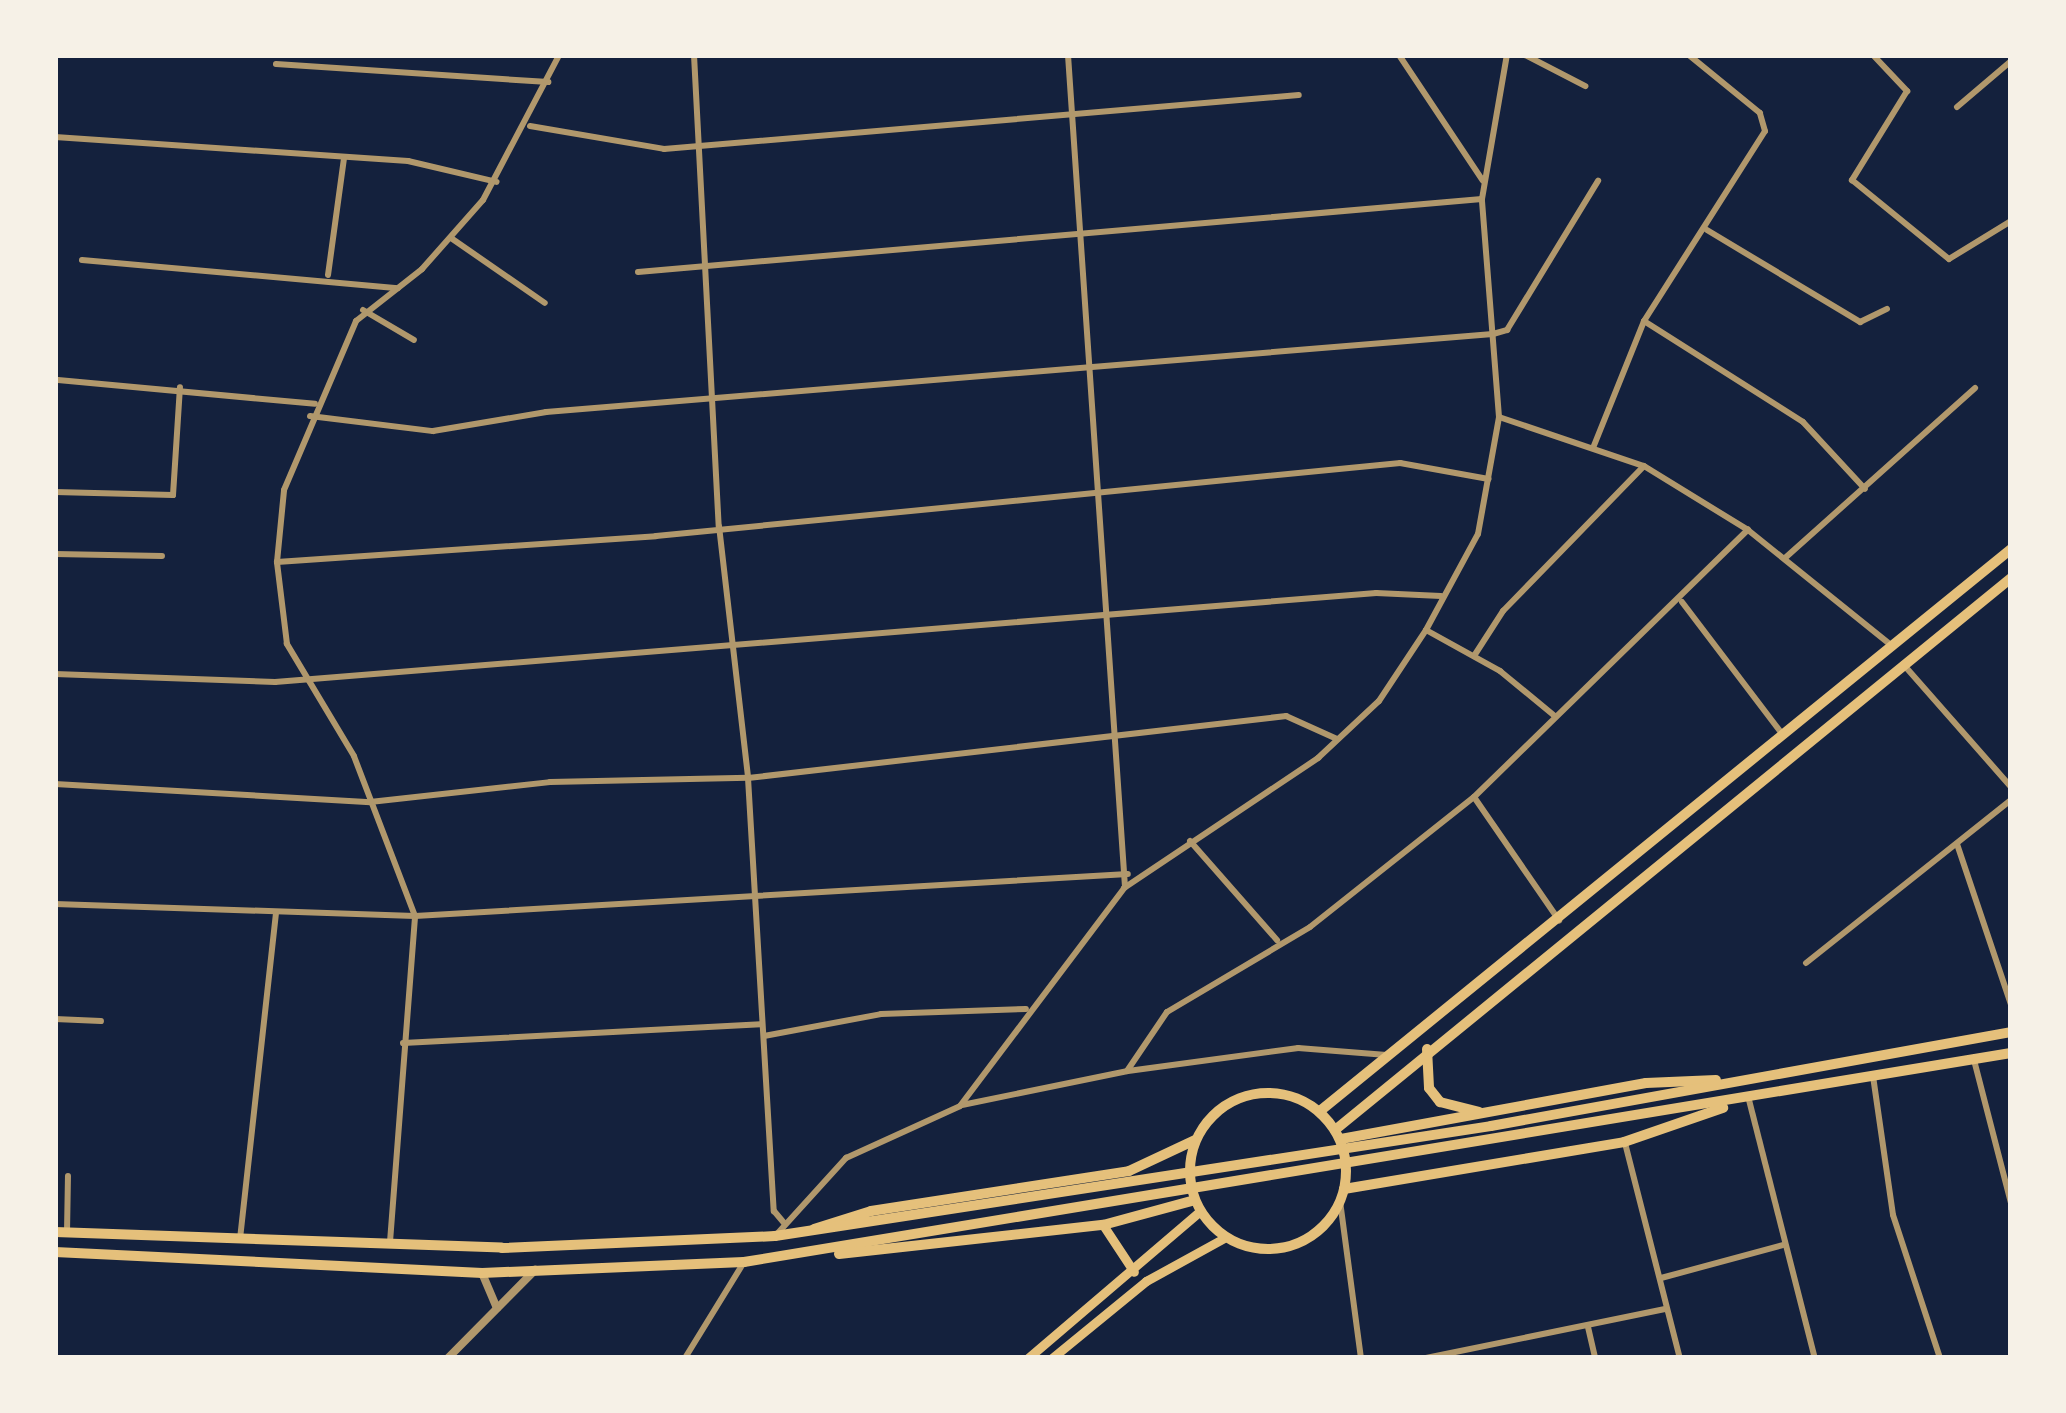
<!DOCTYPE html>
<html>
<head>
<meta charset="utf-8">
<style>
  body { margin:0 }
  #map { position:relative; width:2066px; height:1413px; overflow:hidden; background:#14213d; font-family:Karla,sans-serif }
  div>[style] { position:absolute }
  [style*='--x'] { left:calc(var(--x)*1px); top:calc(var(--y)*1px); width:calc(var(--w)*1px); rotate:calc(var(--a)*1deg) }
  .minor>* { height:6px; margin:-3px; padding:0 3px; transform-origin:3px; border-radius:3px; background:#b1986c }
  .tertiary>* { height:8px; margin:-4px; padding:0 4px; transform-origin:4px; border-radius:4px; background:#b1986c }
  .secondary>* { height:9px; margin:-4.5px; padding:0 4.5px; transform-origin:4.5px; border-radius:4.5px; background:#e5c07b }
  .primary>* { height:10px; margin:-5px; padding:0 5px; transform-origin:5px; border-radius:5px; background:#e5c07b }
  .primary>.ring { margin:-5px; padding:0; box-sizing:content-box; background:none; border:10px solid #e5c07b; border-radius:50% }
  .trunk>* { height:10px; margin:-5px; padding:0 5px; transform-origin:5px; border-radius:5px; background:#e5c07b }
  span { translate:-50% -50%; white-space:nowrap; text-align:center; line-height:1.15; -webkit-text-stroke:8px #f6f1e7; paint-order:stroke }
  .frame { position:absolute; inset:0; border:58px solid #f6f1e7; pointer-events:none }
</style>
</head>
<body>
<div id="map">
  <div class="minor">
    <i style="--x:694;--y:55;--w:472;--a:87"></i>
    <i style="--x:719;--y:526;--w:254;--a:83.4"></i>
    <i style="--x:748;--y:778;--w:434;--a:86.6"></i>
    <i style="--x:774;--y:1211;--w:17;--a:50"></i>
    <i style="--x:1068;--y:55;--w:834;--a:86.08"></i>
    <i style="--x:1399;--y:55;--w:151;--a:56.3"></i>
    <i style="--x:1525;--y:55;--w:68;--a:27.3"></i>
    <i style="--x:1873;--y:55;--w:50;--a:46.6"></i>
    <i style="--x:1907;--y:91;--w:105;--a:121.7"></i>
    <i style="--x:1852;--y:180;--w:125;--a:39.2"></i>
    <i style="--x:1949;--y:259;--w:73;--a:-31.5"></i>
    <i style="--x:276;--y:64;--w:273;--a:3.8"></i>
    <i style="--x:1957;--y:107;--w:71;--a:-40.4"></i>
    <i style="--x:530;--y:126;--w:136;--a:9.7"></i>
    <i style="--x:664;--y:149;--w:637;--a:-4.86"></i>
    <i style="--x:55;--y:137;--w:354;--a:3.9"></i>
    <i style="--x:408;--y:161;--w:91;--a:13.3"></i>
    <i style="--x:1707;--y:230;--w:179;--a:31"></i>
    <i style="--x:1860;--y:322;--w:30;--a:-26"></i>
    <i style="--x:451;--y:238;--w:114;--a:34.7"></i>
    <i style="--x:82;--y:260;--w:317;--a:5.1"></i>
    <i style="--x:638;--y:272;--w:847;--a:-4.94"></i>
    <i style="--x:328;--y:275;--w:118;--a:-82.2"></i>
    <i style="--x:363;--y:310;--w:59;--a:30.5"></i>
    <i style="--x:1644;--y:321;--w:188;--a:32.4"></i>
    <i style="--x:1803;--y:422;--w:91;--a:47.2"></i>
    <i style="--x:58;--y:380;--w:258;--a:5.3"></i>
    <i style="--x:310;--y:416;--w:124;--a:7"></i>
    <i style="--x:433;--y:431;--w:115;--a:-9.5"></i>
    <i style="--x:546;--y:412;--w:950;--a:-4.71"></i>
    <i style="--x:1493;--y:334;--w:15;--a:-16"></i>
    <i style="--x:1507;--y:330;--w:175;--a:-58.6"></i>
    <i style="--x:1499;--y:417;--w:153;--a:18.7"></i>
    <i style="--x:1644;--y:466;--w:122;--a:31.6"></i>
    <i style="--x:1748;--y:530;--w:184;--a:38.8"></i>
    <i style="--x:1593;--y:448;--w:137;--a:-68.1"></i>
    <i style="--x:1644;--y:321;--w:225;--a:-57.5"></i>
    <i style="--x:1765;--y:131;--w:19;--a:-106"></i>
    <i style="--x:1760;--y:113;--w:92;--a:-140.8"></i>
    <i style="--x:55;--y:492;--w:118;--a:1.5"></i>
    <i style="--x:173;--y:495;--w:108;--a:-86.3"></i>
    <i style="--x:55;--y:554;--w:107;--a:1.1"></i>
    <i style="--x:1785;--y:558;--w:255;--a:-41.8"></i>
    <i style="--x:277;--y:562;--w:380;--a:-3.9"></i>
    <i style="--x:656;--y:536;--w:748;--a:-5.6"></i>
    <i style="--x:1400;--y:463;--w:90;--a:10.2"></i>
    <i style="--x:1682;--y:602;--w:167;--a:52.8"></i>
    <i style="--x:1426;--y:630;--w:85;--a:29"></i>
    <i style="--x:1500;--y:671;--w:72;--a:39.4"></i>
    <i style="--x:1474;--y:656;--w:54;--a:-57.2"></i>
    <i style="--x:1503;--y:611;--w:202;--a:-45.8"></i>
    <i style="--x:1903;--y:664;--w:164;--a:48.7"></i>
    <i style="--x:55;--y:674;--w:220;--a:2.1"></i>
    <i style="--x:275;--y:682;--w:1105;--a:-4.62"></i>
    <i style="--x:1376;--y:593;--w:65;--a:2.6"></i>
    <i style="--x:55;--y:784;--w:316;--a:3.3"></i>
    <i style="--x:370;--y:802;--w:181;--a:-6.3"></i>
    <i style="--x:550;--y:782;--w:198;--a:-1.2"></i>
    <i style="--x:748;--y:778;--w:542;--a:-6.57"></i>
    <i style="--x:1286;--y:716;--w:56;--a:24.3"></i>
    <i style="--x:1474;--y:797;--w:150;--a:55.4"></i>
    <i style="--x:1190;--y:841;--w:132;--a:48.7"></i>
    <i style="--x:1957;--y:844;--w:169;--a:71.4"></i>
    <i style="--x:55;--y:904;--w:360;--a:1.9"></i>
    <i style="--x:415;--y:916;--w:714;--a:-3.37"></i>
    <i style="--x:1806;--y:963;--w:262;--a:-38.5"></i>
    <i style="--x:55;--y:1019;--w:46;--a:2.5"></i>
    <i style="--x:764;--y:1036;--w:119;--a:-10.6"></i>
    <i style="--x:881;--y:1014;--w:145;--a:-2"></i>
    <i style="--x:403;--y:1043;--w:358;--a:-3"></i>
    <i style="--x:1974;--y:1060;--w:148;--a:75.5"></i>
    <i style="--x:1128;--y:1071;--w:172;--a:-7.7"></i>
    <i style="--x:1298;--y:1048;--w:89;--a:4.5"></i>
    <i style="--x:1873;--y:1076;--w:140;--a:81.8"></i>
    <i style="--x:1893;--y:1215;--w:151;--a:71.8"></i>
    <i style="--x:1749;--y:1100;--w:266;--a:75.7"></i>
    <i style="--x:962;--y:1105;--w:168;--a:-11.6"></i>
    <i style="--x:1127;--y:1071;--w:71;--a:-55.9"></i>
    <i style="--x:1167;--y:1012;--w:166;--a:-30.7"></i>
    <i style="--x:1310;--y:927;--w:209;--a:-38.4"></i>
    <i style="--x:1474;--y:797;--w:383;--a:-44.3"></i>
    <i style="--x:1625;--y:1143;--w:222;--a:75.7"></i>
    <i style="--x:1340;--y:1201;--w:158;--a:82.4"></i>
    <i style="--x:67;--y:1232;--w:56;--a:-89"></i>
    <i style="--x:777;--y:1234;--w:103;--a:-47.8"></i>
    <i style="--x:846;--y:1158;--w:125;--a:-24.5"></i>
    <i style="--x:960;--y:1106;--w:273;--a:-53"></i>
    <i style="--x:1124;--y:888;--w:234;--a:-33.8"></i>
    <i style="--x:1318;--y:758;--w:83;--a:-43.1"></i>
    <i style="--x:1379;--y:701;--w:85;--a:-56.5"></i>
    <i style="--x:1426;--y:630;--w:109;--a:-61.6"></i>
    <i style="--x:1478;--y:534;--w:119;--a:-79.8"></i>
    <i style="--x:1499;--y:417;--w:219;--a:-94.5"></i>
    <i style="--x:1482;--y:199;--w:146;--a:-80.2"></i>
    <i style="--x:240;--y:1239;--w:327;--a:-83.7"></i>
    <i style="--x:390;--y:1242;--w:327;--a:-85.6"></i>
    <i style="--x:415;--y:916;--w:171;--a:-110.9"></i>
    <i style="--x:354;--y:756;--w:131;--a:-120.9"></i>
    <i style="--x:287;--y:644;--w:83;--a:-97"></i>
    <i style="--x:277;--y:562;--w:72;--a:-84.4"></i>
    <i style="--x:284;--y:490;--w:184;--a:-66.9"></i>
    <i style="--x:356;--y:321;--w:84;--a:-38.2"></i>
    <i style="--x:422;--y:269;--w:92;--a:-48.5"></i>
    <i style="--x:483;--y:200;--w:164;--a:-62.3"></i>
    <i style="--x:1661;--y:1278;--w:126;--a:-15.1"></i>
    <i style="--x:1588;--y:1327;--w:32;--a:77"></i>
    <i style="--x:685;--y:1358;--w:113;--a:-58.4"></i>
    <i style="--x:1426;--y:1358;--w:244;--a:-11.6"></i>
  </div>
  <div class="tertiary">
    <i style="--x:482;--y:1273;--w:38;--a:67"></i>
    <i style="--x:448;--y:1358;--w:124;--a:-45.3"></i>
  </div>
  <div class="secondary">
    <i style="--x:1103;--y:1225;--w:56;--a:56.6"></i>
    <i style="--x:1028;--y:1358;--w:226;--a:-40.5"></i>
    <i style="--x:1052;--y:1358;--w:122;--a:-39.3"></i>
    <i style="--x:1146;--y:1281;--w:91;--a:-28.8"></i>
  </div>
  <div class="primary">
    <i style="--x:1427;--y:1049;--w:39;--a:87"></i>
    <i style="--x:1429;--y:1088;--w:18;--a:52"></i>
    <i style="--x:1440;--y:1102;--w:40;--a:14.4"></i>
    <i class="ring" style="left:1190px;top:1093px;width:146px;height:146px"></i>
    <i style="--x:1320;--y:1111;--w:891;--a:-39.12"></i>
    <i style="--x:1335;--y:1130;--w:873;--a:-39.23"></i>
  </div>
  <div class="trunk">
    <i style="--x:1341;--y:1139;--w:310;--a:-10.4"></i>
    <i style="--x:1646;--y:1083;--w:70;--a:-2.5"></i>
    <i style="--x:1344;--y:1189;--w:284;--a:-9.5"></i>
    <i style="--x:1624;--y:1142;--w:105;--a:-19"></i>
    <i style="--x:814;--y:1229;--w:60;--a:-17.5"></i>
    <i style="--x:871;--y:1211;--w:261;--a:-8.8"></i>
    <i style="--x:1129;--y:1171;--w:73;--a:-25.2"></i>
    <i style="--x:55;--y:1232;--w:447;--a:2"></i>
    <i style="--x:502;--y:1248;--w:273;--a:-2.5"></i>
    <i style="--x:775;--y:1236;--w:724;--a:-8.73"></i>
    <i style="--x:1491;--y:1126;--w:528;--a:-10.25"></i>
    <i style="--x:55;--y:1252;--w:428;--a:2.8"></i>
    <i style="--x:482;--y:1273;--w:262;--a:-2.4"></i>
    <i style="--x:744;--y:1262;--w:1284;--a:-9.37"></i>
    <i style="--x:839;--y:1254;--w:266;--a:-6.3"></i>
    <i style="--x:1103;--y:1225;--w:95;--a:-15.2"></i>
  </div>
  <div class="frame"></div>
</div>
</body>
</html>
